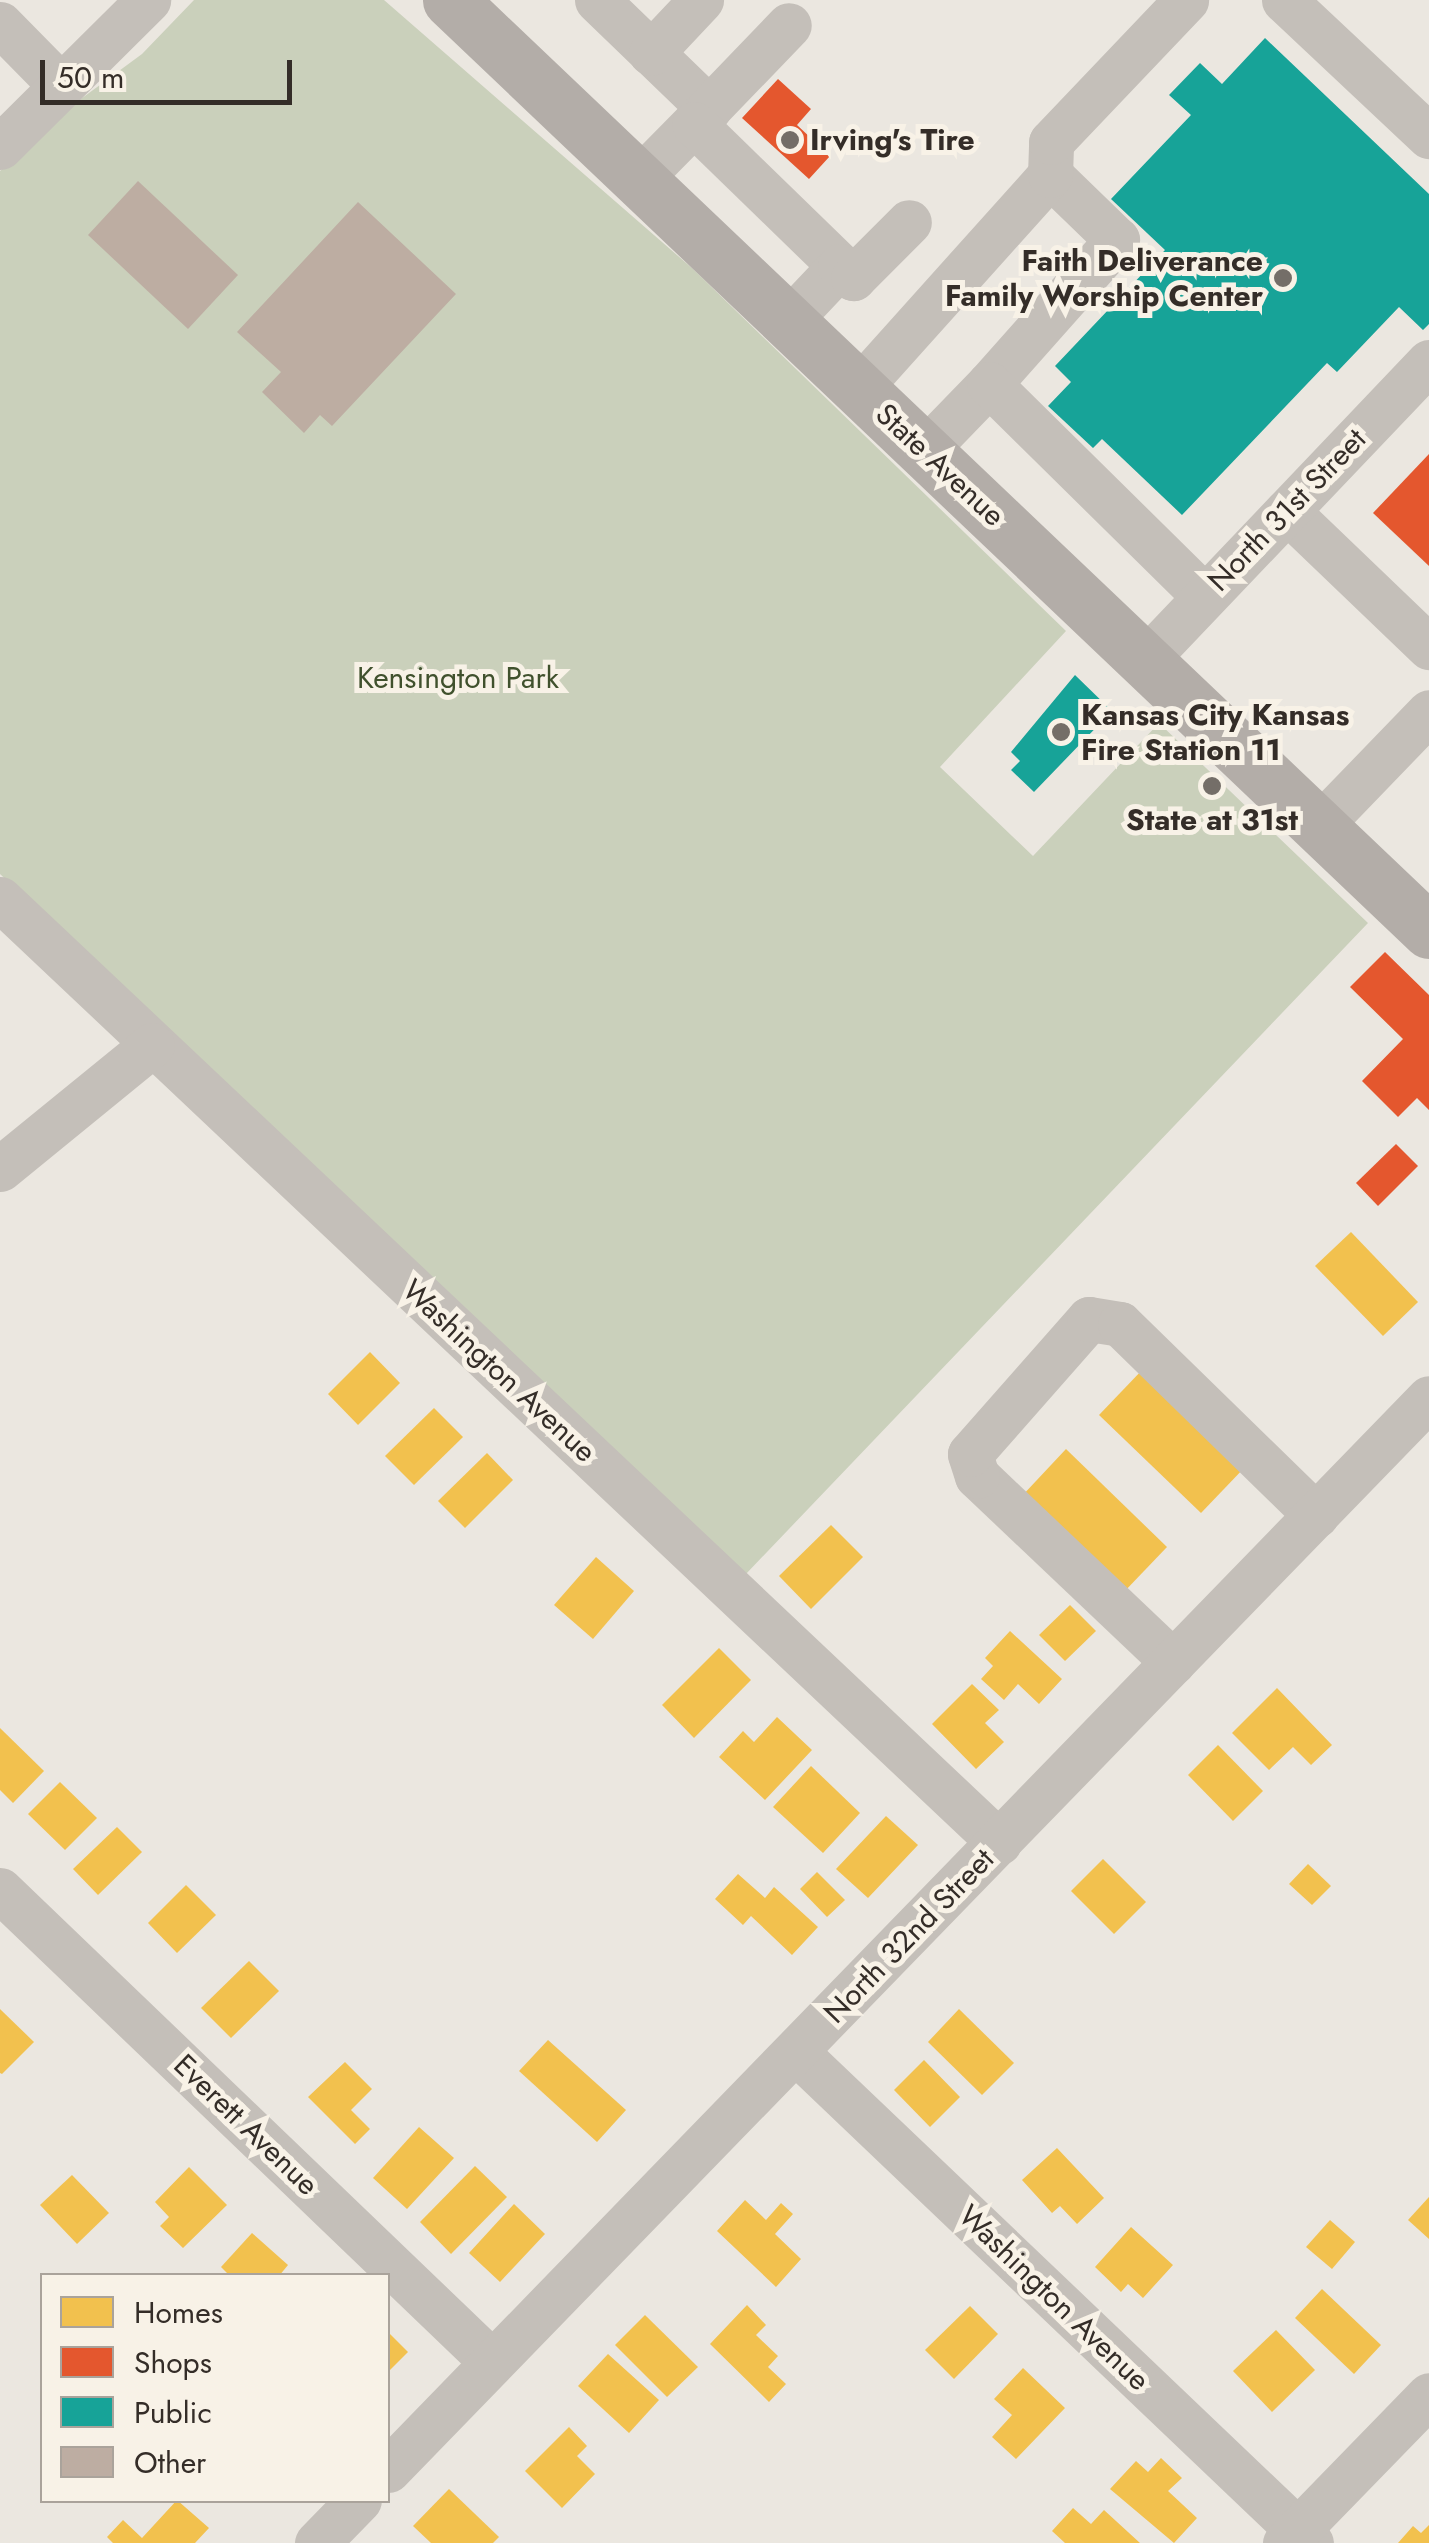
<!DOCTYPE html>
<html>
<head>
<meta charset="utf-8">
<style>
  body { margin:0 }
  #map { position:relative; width:1429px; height:2543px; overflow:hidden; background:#ebe7e0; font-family:Jost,sans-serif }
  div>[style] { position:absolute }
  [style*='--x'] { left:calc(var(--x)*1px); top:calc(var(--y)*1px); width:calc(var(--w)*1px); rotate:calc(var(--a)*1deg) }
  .green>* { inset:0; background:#cad0bb }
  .homes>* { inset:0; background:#f2c14e }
  .shops>* { inset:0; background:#e4572e }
  .public>* { inset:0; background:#17a398 }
  .building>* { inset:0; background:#bdada2 }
  .minor>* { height:45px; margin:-22.5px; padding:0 22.5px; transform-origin:22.5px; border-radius:22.5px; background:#c4bfb9 }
  .major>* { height:55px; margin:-27.5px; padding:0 27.5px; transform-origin:27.5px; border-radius:27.5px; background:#b3ada8 }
  .dots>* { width:28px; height:28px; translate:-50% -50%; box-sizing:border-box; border:5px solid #f8f2e7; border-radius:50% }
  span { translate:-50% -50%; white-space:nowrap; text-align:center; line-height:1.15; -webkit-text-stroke:10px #f8f2e7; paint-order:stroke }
  .poi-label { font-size:30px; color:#342d28; font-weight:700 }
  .left { translate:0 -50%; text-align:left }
  .right { translate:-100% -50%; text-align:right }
  .street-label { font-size:30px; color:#342d28 }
  .park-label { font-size:30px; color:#40512d }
  .legend { position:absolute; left:40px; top:2273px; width:350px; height:230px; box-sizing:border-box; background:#f8f2e7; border:2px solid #aaa39b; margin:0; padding:12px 18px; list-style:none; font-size:30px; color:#342d28 }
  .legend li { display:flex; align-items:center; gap:20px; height:50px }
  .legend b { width:50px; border:2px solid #aaa39b }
  .scale { position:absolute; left:40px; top:60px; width:252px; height:45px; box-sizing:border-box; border:5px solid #342d28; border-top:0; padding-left:12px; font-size:30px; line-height:35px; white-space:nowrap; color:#342d28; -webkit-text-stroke:8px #f8f2e7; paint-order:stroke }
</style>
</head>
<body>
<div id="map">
  <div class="green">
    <i style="clip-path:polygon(194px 0,384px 0,693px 269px,1066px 631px,940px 767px,1033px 856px,1159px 723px,1368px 923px,745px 1575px,0 874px,0 171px,55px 118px,142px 54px)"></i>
  </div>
  <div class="homes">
    <i style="clip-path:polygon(1351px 1232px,1418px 1302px,1383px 1336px,1315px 1266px)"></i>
    <i style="clip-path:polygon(370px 1352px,400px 1383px,358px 1425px,328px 1394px)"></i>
    <i style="clip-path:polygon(1144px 1368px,1246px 1466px,1201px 1513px,1099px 1415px)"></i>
    <i style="clip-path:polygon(434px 1408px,463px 1437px,414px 1485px,385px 1456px)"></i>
    <i style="clip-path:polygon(1066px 1449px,1167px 1547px,1122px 1594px,1021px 1497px)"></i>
    <i style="clip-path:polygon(487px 1453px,513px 1480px,465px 1528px,438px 1501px)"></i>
    <i style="clip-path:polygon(831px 1525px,863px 1557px,811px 1609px,779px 1576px)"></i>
    <i style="clip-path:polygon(596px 1557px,634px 1591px,593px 1639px,554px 1605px)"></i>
    <i style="clip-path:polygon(1070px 1605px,1096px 1631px,1065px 1661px,1039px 1635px)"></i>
    <i style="clip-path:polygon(1010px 1631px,1062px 1679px,1039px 1704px,1018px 1684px,1004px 1700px,981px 1679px,993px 1666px,985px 1658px)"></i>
    <i style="clip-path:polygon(719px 1648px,751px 1680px,694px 1738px,662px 1705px)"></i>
    <i style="clip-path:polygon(972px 1684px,999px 1710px,985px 1723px,1004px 1742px,976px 1769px,932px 1724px)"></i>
    <i style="clip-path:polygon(1277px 1688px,1332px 1745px,1311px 1765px,1293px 1747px,1269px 1770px,1232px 1733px)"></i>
    <i style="clip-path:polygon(777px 1717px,812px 1750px,765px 1800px,719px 1757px,743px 1731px,754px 1742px)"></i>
    <i style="clip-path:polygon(0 1728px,44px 1771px,13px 1803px,0 1790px)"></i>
    <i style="clip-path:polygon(1218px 1745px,1263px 1791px,1233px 1821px,1188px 1775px)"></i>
    <i style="clip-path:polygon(811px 1766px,860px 1813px,823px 1853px,773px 1807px)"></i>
    <i style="clip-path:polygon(60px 1782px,97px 1818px,65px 1850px,28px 1814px)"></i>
    <i style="clip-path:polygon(886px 1816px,918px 1845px,868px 1898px,836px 1869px)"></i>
    <i style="clip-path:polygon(117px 1827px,142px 1852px,98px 1895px,73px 1869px)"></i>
    <i style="clip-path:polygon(1103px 1859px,1146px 1902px,1114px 1934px,1071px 1891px)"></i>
    <i style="clip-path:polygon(1308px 1864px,1331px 1886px,1312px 1905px,1289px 1884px)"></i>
    <i style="clip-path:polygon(817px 1872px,845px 1900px,827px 1917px,800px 1889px)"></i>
    <i style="clip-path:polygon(738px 1874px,765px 1898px,774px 1887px,818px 1927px,792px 1955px,751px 1916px,743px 1925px,715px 1899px)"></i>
    <i style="clip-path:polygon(186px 1885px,216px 1915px,177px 1953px,148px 1923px)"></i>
    <i style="clip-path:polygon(249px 1961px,279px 1991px,231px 2038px,201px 2008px)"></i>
    <i style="clip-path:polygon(0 2009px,34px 2042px,2px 2074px,0 2073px)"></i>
    <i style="clip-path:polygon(959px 2009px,1014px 2063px,982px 2095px,928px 2042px)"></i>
    <i style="clip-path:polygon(548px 2040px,626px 2110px,597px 2142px,519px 2071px)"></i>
    <i style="clip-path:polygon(924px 2060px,960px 2097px,930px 2127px,894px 2090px)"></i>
    <i style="clip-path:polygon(345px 2062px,372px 2089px,351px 2110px,370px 2129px,355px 2144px,308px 2097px)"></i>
    <i style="clip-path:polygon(419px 2127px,454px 2158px,407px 2209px,373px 2178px)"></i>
    <i style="clip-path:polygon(1057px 2148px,1104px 2198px,1077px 2224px,1060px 2206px,1052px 2213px,1022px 2180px)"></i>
    <i style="clip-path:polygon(475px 2166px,507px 2197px,451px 2254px,420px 2222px)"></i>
    <i style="clip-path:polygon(189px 2167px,227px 2205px,183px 2248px,160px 2226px,169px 2217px,155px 2202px)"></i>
    <i style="clip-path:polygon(72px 2175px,109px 2213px,77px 2244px,40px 2205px)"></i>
    <i style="clip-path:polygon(1429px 2197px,1429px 2239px,1408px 2220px)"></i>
    <i style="clip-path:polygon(745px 2200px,766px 2220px,781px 2203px,793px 2214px,775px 2234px,801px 2259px,776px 2287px,717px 2231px)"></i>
    <i style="clip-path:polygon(514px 2204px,545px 2234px,500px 2282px,469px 2253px)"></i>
    <i style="clip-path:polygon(1330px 2220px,1355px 2242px,1332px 2269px,1306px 2247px)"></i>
    <i style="clip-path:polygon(1131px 2227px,1173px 2265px,1143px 2298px,1128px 2284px,1121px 2292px,1095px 2267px)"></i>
    <i style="clip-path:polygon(252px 2233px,288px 2265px,279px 2276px,230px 2276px,221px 2267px)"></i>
    <i style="clip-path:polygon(1322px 2289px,1381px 2345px,1354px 2374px,1295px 2318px)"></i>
    <i style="clip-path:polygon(747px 2305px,766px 2325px,756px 2335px,778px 2356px,768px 2367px,786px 2384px,769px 2402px,710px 2344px)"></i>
    <i style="clip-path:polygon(970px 2306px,998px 2334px,954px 2379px,925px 2350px)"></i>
    <i style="clip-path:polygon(645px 2315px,698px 2367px,667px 2397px,615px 2345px)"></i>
    <i style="clip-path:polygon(1276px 2330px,1315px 2370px,1272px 2412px,1233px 2371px)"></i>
    <i style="clip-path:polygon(388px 2332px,408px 2352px,388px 2372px)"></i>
    <i style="clip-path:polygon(608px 2354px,659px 2400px,629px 2433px,578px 2386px)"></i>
    <i style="clip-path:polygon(1023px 2368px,1065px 2408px,1016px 2459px,992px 2437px,1012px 2415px,994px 2399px)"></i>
    <i style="clip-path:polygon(569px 2427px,587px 2446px,577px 2456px,595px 2474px,562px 2508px,525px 2471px)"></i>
    <i style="clip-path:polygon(1161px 2458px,1182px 2478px,1168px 2491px,1197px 2518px,1174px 2543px,1110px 2489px,1136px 2461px,1148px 2472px)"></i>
    <i style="clip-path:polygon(449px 2489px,499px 2537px,493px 2543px,431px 2543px,413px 2526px)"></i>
    <i style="clip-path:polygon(177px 2500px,209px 2528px,195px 2543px,113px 2543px,107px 2537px,123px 2520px,142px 2538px)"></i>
    <i style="clip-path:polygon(1073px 2508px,1091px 2524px,1104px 2510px,1140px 2543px,1065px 2543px,1052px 2531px)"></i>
    <i style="clip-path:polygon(1429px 2525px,1429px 2543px,1398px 2543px,1413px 2526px,1421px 2533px)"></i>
  </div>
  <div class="shops">
    <i style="clip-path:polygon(778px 79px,811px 109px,797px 125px,830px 156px,809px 179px,742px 118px)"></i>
    <i style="clip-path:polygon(1429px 454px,1429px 566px,1373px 513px)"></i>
    <i style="clip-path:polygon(1385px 952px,1429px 995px,1429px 1110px,1417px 1098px,1398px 1117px,1362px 1081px,1403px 1039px,1350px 987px)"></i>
    <i style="clip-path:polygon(1396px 1144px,1418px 1166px,1378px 1206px,1356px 1183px)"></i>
  </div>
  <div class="public">
    <i style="clip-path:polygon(1265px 38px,1429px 194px,1429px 324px,1423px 330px,1399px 307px,1337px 372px,1327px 363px,1182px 515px,1102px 439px,1093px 448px,1048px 406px,1071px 382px,1055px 366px,1165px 250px,1111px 199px,1191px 115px,1169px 95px,1200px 63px,1222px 84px)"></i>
    <i style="clip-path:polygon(1075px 675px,1112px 711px,1034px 792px,1011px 770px,1020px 761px,1011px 752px)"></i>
  </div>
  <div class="building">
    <i style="clip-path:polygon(138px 181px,238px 275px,188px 329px,88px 235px)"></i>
    <i style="clip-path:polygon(358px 202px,456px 294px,332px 426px,320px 415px,304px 433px,262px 392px,281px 372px,237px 332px)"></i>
  </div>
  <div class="minor">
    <i style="--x:597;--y:0;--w:156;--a:44"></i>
    <i style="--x:709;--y:108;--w:100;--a:134.6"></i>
    <i style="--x:1284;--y:0;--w:199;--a:43.2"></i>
    <i style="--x:0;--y:24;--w:86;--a:45.5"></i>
    <i style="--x:651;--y:53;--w:73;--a:-46.7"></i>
    <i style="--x:709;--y:108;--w:115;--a:-46.1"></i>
    <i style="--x:694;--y:124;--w:204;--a:44.2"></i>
    <i style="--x:840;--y:266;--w:76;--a:133.4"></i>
    <i style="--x:0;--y:147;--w:209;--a:-44.8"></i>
    <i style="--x:840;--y:266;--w:18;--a:43"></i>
    <i style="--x:853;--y:278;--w:79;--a:-45"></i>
    <i style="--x:989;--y:384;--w:193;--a:-48.4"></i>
    <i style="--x:1117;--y:240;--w:93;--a:-135.9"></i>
    <i style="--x:859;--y:388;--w:286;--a:-48.1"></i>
    <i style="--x:1050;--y:175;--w:33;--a:-88"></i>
    <i style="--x:1051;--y:142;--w:196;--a:-46.4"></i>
    <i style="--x:925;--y:450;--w:92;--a:-45.9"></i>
    <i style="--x:989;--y:384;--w:303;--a:44.6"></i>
    <i style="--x:1287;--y:511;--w:197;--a:43.8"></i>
    <i style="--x:1146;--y:659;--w:410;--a:-46.4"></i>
    <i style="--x:1319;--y:826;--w:158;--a:-46"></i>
    <i style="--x:0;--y:899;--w:1374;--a:43.35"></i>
    <i style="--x:0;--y:1169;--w:196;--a:-39.2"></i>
    <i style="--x:1173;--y:1662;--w:270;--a:-136.5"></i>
    <i style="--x:977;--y:1476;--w:23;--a:-108"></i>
    <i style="--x:970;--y:1454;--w:180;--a:-48.6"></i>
    <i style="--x:1089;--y:1319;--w:31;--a:9"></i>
    <i style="--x:1120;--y:1324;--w:274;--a:44.3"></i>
    <i style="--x:0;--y:1890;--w:680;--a:43.81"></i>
    <i style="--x:797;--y:2053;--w:710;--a:43.63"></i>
    <i style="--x:388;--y:2470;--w:1494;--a:-45.84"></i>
    <i style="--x:317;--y:2543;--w:60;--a:-45.7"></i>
    <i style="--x:1285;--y:2543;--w:206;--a:-45.8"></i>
  </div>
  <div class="major">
    <i style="--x:450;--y:0;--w:1351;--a:43.56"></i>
  </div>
  <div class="dots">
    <i style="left:790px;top:140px;background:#746e68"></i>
    <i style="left:1283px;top:278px;background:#746e68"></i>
    <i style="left:1061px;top:732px;background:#746e68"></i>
    <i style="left:1212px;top:786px;background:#746e68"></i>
  </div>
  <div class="poi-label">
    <span class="left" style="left:810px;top:140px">Irving's Tire</span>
    <span class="right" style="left:1263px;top:278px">Faith Deliverance<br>Family Worship Center</span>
    <span class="left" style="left:1081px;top:732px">Kansas City Kansas<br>Fire Station 11</span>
    <span style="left:1212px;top:820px">State at 31st</span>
  </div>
  <div class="street-label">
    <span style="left:940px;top:465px;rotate:43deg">State Avenue</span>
    <span style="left:1287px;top:510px;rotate:-46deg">North 31st Street</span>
    <span style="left:499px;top:1371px;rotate:43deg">Washington Avenue</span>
    <span style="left:909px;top:1936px;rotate:-46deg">North 32nd Street</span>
    <span style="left:246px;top:2125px;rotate:44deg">Everett Avenue</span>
    <span style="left:1054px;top:2298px;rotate:44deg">Washington Avenue</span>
  </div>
  <div class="park-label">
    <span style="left:458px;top:678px">Kensington Park</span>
  </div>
  <ul class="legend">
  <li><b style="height:28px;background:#f2c14e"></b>Homes</li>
  <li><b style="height:28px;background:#e4572e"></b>Shops</li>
  <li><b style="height:28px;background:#17a398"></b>Public</li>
  <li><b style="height:28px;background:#bdada2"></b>Other</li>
  </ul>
  <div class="scale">50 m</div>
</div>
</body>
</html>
